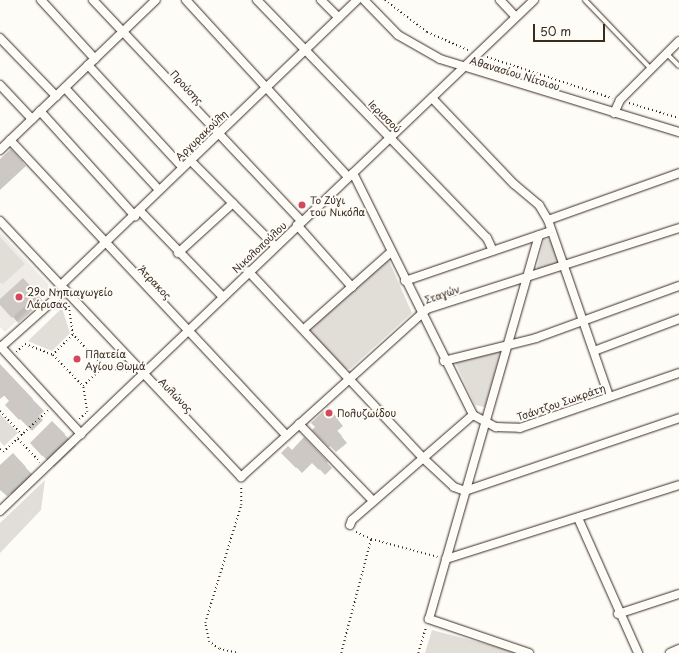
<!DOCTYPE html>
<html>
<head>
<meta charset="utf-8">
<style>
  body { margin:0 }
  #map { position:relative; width:679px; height:653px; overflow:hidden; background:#fdfcf7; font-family:"Playpen Sans",sans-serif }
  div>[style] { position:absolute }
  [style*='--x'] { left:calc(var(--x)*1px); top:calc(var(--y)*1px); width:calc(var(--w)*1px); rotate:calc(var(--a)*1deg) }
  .built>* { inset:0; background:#efece7 }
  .green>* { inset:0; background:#e1ded7 }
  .shadow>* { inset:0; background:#0003 }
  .building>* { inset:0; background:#cdc8c2 }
  .path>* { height:1.5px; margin-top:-0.75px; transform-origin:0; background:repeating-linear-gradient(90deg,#3b2a1e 0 1px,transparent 0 4px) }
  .roads { filter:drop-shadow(0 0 1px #3b2a1e) drop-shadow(0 0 1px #3b2a1e) }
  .service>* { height:4px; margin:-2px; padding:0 2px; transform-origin:2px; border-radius:2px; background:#fdfcf7 }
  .minor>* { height:8px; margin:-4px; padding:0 4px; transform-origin:4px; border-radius:4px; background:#fdfcf7 }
  .dots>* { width:11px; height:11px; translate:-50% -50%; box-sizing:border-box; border:2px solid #fdfcf7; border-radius:50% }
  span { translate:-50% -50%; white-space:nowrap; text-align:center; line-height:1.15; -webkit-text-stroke:4px #fdfcf7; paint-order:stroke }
  .street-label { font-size:10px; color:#3b2a1e }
  .poi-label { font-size:10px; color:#3b2a1e }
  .left { translate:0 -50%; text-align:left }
  .scale { position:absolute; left:533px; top:24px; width:72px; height:18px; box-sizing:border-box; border:2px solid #3b2a1e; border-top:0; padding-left:5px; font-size:12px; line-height:14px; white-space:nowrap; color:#3b2a1e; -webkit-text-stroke:3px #fdfcf7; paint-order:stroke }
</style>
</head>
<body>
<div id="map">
  <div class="built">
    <i style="clip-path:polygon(0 232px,52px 288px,5px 332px,0 327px)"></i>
  </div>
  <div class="green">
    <i style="clip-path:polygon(0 237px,25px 264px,3px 284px,0 283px)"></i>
    <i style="clip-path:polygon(544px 239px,552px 240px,560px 265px,536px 272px)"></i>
    <i style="clip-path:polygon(385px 261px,389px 261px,412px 313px,350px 369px,345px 369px,309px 330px)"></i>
    <i style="clip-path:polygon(62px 308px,70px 333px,52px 351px,28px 341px)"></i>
    <i style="clip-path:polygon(501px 351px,485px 407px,475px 405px,455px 362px)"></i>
    <i style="clip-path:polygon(0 414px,18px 433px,4px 446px,0 441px)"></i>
    <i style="clip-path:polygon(45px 480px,41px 510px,0 553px,0 523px)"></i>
    <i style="clip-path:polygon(432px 630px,517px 652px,520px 653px,425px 653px)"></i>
  </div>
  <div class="shadow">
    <i style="clip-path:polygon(11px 151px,26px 166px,0 190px,0 161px)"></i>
    <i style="clip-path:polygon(29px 285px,43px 301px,18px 323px,0 300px)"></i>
    <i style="clip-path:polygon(0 366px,44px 411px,39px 416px,43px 420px,32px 431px,6px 405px,11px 401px,5px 395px,0 399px)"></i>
    <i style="clip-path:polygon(334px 415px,343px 426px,337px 431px,347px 443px,336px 452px,314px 430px)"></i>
    <i style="clip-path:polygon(64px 434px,76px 446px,54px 467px,42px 455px)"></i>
    <i style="clip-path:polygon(304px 439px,332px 468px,325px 475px,313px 462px,302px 473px,282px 453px,292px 451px)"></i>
    <i style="clip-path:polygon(0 465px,24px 466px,37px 479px,17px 498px,11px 493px,7px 496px,0 490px)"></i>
  </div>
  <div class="building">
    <i style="clip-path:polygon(11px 149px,23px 162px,0 183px,0 159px)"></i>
    <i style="clip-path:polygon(23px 278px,38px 294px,12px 318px,0 305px,0 299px)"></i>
    <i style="clip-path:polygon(0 364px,33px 399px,28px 404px,32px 408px,19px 420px,5px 405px,9px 401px,0 391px)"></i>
    <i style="clip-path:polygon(328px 407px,338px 419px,332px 425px,342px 436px,329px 447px,312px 430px,315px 427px,311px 423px)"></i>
    <i style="clip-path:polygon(52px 421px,65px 434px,42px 456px,30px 443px)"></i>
    <i style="clip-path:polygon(304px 437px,328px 462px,319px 470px,307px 458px,296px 468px,281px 453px,288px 446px,292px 450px)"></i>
    <i style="clip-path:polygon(13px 453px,26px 467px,4px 487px,0 482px,0 465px)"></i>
  </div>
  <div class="path">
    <i style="--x:385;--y:0;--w:53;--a:37.3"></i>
    <i style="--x:427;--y:32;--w:45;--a:23.7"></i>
    <i style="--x:487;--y:57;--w:132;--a:18.2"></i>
    <i style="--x:629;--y:103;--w:52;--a:16.7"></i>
    <i style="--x:69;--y:306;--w:29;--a:82"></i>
    <i style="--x:16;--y:352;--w:12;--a:-42"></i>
    <i style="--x:25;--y:344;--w:30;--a:21"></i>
    <i style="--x:53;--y:355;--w:43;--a:45.9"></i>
    <i style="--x:83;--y:386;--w:28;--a:-44"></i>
    <i style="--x:103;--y:367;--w:44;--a:-133.2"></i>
    <i style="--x:73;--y:335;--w:28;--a:135"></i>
    <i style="--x:103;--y:367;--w:27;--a:10"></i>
    <i style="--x:0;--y:411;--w:33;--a:47"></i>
    <i style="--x:79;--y:419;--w:11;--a:-41"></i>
    <i style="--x:87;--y:412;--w:25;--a:-99"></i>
    <i style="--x:18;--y:439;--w:32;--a:46"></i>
    <i style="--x:0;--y:449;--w:4;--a:45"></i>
    <i style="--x:3;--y:452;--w:62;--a:-43"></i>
    <i style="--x:356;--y:532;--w:17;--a:25"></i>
    <i style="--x:371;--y:539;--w:69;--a:15"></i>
    <i style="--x:236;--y:653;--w:17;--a:-167"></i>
    <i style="--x:219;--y:649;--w:12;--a:-145"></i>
    <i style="--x:209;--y:642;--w:19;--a:-102"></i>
    <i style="--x:205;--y:623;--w:123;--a:-73"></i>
    <i style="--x:241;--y:505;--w:19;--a:-90"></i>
    <i style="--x:341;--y:653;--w:118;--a:-75.3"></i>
    <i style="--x:418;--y:653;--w:28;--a:-73"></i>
  </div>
  <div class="roads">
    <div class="service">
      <i style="--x:585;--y:0;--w:94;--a:46.3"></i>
      <i style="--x:666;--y:53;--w:18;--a:45"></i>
    </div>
    <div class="minor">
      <i style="--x:41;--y:0;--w:80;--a:47.5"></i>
      <i style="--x:93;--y:0;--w:303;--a:46.7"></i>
      <i style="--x:186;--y:0;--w:240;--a:47.5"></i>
      <i style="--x:257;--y:0;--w:331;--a:46"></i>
      <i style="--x:487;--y:238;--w:14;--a:65"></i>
      <i style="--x:321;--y:0;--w:25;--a:45"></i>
      <i style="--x:364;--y:0;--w:49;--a:45.8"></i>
      <i style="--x:398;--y:35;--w:48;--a:29.7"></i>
      <i style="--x:440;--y:59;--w:250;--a:17"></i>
      <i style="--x:500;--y:0;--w:23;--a:47"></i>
      <i style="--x:0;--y:38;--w:81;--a:46"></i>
      <i style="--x:88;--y:65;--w:139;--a:47.3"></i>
      <i style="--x:0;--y:85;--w:47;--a:46.7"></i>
      <i style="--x:65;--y:88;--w:139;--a:47.3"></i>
      <i style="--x:432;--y:98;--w:119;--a:46.4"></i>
      <i style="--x:514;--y:184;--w:33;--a:40"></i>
      <i style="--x:539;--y:205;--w:17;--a:59"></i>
      <i style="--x:548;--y:220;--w:186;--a:70.9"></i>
      <i style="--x:40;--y:111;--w:142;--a:47.9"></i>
      <i style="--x:614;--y:113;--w:14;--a:-65"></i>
      <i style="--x:620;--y:100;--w:83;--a:-45"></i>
      <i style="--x:10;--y:140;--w:404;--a:46.9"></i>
      <i style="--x:0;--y:150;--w:216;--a:-43.9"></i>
      <i style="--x:190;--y:160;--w:121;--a:45.3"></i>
      <i style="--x:353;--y:173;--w:270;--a:63.6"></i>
      <i style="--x:140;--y:211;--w:118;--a:46"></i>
      <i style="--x:548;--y:220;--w:139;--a:-19.7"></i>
      <i style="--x:0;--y:221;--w:352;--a:46.7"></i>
      <i style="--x:241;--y:477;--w:251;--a:-42.1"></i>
      <i style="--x:427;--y:309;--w:265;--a:-17.8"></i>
      <i style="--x:297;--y:225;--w:83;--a:48.4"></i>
      <i style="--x:178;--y:253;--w:74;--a:-42.3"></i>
      <i style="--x:248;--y:271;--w:256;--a:46.9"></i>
      <i style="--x:423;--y:458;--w:42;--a:43.1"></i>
      <i style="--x:454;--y:487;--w:12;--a:20"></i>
      <i style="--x:465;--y:491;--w:226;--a:-18.8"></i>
      <i style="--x:405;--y:281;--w:154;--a:-18.9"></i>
      <i style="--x:61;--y:285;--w:411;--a:-43.9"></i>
      <i style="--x:304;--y:329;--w:116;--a:-41.5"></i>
      <i style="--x:0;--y:346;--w:120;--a:47.4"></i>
      <i style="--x:1;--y:347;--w:86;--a:-41.7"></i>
      <i style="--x:594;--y:351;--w:91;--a:-20.6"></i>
      <i style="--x:444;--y:361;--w:95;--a:-14"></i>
      <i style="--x:536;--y:338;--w:152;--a:-20"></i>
      <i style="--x:299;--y:424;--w:107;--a:46.1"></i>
      <i style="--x:0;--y:511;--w:739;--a:-43.74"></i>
      <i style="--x:578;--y:518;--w:148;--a:66"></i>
      <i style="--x:350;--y:525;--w:5;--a:-68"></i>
      <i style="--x:352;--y:520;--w:160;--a:-41"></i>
      <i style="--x:473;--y:415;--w:26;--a:28"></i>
      <i style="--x:496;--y:427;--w:24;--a:2"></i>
      <i style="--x:520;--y:428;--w:168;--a:-19.1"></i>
      <i style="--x:446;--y:559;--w:244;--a:-17.6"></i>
      <i style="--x:618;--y:614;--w:64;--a:-18.2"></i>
      <i style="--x:529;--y:653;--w:106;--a:-161.2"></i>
      <i style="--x:429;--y:619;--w:399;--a:-74"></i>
      <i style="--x:670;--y:653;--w:10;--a:-24"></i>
    </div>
  </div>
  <div class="dots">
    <i style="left:302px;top:205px;background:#d1495b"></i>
    <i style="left:19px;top:297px;background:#d1495b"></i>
    <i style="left:77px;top:359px;background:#d1495b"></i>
    <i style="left:329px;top:413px;background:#d1495b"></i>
  </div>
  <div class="street-label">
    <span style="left:515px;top:73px;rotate:17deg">Αθανασίου Νίτσιου</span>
    <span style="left:187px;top:87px;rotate:47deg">Προύσης</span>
    <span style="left:385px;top:116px;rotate:45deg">Ιερισσού</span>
    <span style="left:201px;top:135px;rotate:-44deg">Αργυρακούλη</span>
    <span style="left:259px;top:247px;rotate:-43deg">Νικολοπούλου</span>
    <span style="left:155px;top:282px;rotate:46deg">Άτρακος</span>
    <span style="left:442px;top:294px;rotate:-19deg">Σταγών</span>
    <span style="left:176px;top:395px;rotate:46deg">Αυλώνος</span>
    <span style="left:561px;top:402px;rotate:-19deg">Τσάντζου Σωκράτη</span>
  </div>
  <div class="poi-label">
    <span class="left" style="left:310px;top:205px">Το Ζύγι<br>του Νικόλα</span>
    <span class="left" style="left:27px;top:297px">29ο Νηπιαγωγείο<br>Λάρισας</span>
    <span class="left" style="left:85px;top:359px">Πλατεία<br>Αγίου Θωμά</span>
    <span class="left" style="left:337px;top:413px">Πολυζωίδου</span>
  </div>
  <div class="scale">50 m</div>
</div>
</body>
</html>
